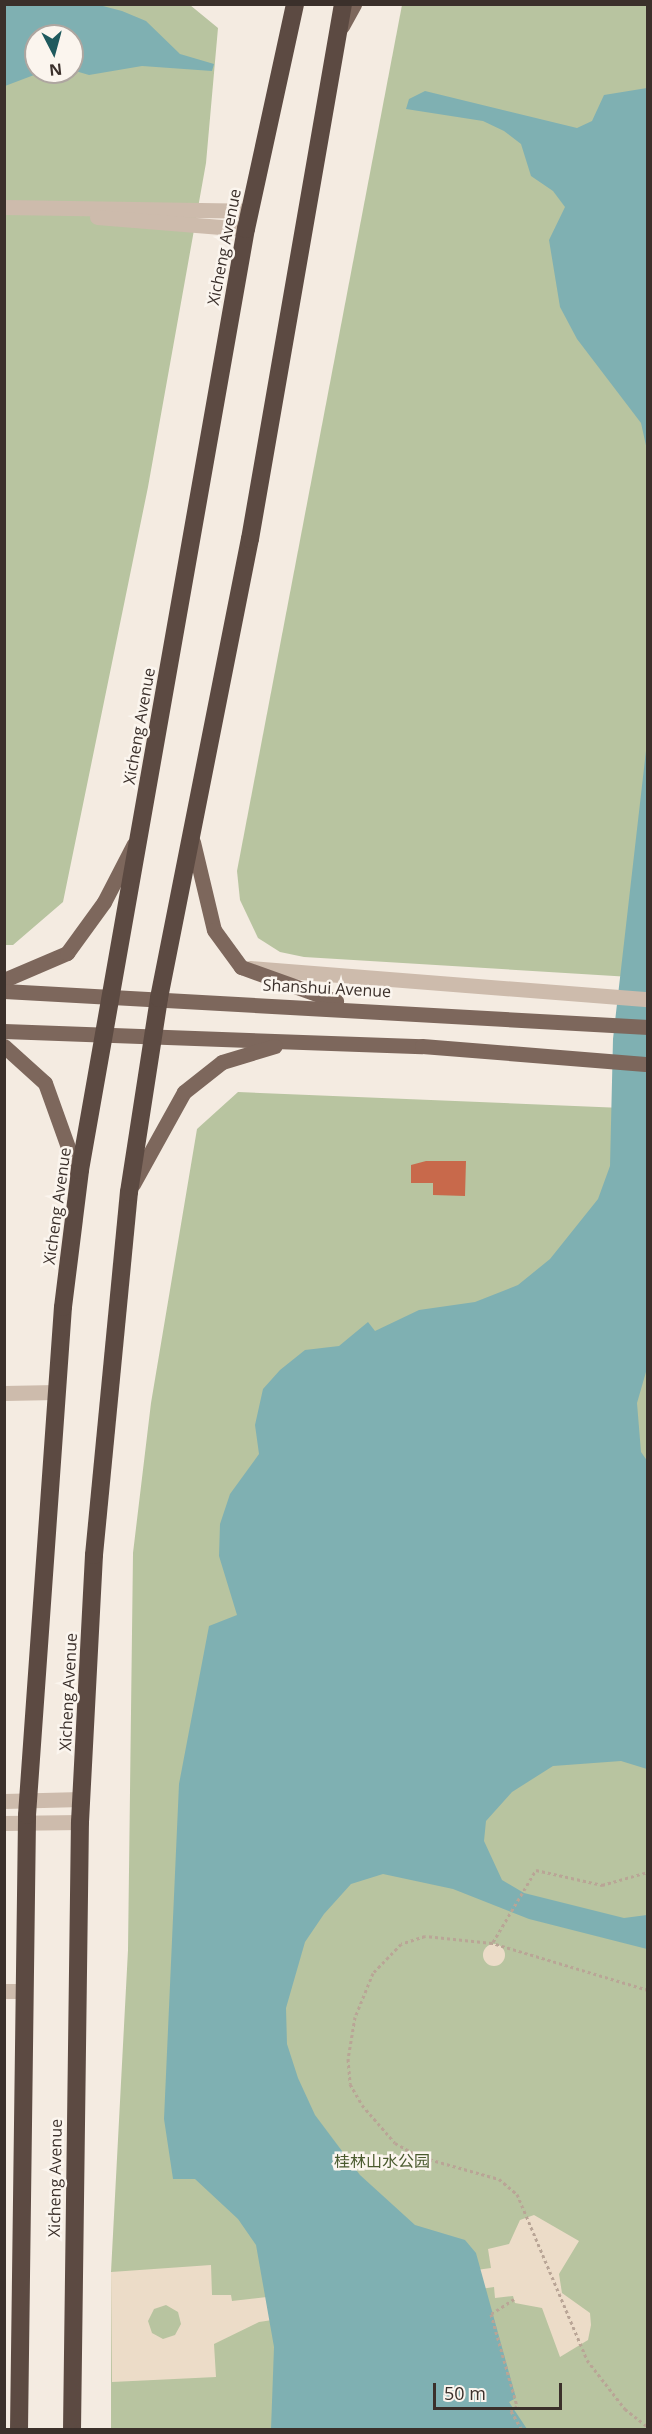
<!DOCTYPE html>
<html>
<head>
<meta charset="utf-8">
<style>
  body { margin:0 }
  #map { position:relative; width:652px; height:2434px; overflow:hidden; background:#f4ebe1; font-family:"Open Sans","Noto Sans SC",sans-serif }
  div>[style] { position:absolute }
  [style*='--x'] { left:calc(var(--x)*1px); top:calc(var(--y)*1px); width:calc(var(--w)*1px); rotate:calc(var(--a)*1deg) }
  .green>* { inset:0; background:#b8c4a0 }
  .plaza>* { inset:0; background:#ecdcc8 }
  .round { border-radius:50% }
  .water>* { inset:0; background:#7fb0b2 }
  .building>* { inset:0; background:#c8694b }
  .path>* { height:3px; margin-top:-1.5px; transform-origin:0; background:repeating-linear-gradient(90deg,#b9a596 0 3px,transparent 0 6px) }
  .minor>* { height:15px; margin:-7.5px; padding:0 7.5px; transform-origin:7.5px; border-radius:7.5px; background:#cdbbac }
  .major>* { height:15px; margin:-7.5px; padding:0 7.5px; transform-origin:7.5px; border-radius:7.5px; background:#7d675c }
  .highway>* { height:18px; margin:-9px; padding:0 9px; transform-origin:9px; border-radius:9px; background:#5c4a42 }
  span { translate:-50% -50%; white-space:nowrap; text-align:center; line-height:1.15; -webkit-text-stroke:5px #fbf5ee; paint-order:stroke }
  .street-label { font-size:16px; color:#3b302b }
  .park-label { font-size:16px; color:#4a5a2e }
  .frame { position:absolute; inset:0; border:6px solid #3b302b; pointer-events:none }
  .north { position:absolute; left:24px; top:24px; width:60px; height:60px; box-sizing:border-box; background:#fbf5ee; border:2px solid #aea6a0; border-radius:50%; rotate:174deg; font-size:16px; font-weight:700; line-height:24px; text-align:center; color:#3b302b }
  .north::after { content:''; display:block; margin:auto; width:21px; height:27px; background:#1f5a5e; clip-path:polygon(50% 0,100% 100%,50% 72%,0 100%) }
  .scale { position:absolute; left:433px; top:2383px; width:129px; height:27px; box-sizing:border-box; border:3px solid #3b302b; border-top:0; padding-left:8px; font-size:18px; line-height:21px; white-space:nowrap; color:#3b302b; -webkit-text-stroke:4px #fbf5ee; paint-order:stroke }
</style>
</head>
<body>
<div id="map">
  <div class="green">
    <i style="clip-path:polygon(evenodd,4px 5px,190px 5px,218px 28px,206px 163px,148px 487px,63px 902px,13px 945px,4px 945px,4px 5px,36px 36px,72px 36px,72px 72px,36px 72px,36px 36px)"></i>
    <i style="clip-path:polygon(402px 5px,647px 5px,647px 978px,304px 957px,280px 952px,258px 938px,240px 900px,237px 871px)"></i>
    <i style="clip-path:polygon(238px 1092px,647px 1109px,647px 2429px,111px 2430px,111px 2272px,128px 1950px,133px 1553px,151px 1403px,197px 1129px)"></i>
  </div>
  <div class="plaza">
    <i class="round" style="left:483px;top:1944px;width:22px;height:22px"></i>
    <i style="clip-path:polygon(evenodd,534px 2215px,579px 2241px,559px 2274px,562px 2293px,590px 2313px,591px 2325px,588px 2340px,560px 2357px,542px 2308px,515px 2303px,513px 2296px,495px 2298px,494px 2287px,259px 2322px,214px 2344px,216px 2377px,112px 2382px,111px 2272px,211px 2265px,212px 2295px,231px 2295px,232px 2301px,344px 2288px,491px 2268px,488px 2249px,509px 2244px,520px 2220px,534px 2215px,166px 2305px,178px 2312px,181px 2324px,175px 2335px,163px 2339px,152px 2333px,148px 2321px,154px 2309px,166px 2305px)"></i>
  </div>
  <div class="water">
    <i style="clip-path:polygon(5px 5px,99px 5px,122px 11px,146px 21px,180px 54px,214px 64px,212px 71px,142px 66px,89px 75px,72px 70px,72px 36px,36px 36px,36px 72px,42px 72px,5px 86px)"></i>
    <i style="clip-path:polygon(647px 88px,648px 88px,647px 450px,641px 423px,577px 339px,560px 307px,549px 240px,565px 207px,553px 191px,531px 176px,521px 144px,504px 131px,483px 121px,406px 109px,409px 99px,425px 91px,577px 128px,592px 121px,604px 95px)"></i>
    <i style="clip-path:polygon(647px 742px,648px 1365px,637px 1403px,641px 1452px,648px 1462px,647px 1769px,621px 1761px,553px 1766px,512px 1792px,486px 1821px,484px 1841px,502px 1880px,524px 1893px,624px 1918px,647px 1915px,647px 1949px,529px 1919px,453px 1889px,383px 1874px,351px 1884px,324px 1914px,305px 1942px,286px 2008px,287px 2044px,298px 2078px,315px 2115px,360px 2175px,415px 2225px,465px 2240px,476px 2253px,516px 2398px,509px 2402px,527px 2429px,271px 2429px,274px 2347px,256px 2245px,238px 2219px,195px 2179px,173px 2179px,164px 2119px,179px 1784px,209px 1626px,237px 1615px,219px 1556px,220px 1524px,230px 1494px,259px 1454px,255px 1425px,263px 1389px,280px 1370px,305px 1350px,339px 1346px,368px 1322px,375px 1331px,419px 1310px,475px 1302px,518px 1285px,550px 1259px,598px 1199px,610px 1166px,613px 1039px)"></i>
  </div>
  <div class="building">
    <i style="clip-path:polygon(426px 1161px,466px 1161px,465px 1196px,433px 1195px,433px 1183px,411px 1183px,411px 1165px)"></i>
  </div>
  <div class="path">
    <i style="--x:493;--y:1942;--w:84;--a:-59.2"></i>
    <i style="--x:536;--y:1870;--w:68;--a:12.8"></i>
    <i style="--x:602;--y:1885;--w:48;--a:-15.8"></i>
    <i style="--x:648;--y:1990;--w:163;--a:-163.2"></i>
    <i style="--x:492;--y:1943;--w:67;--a:-174"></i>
    <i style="--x:425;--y:1936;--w:25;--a:162"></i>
    <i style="--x:401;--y:1944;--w:40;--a:134"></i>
    <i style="--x:373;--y:1973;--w:48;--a:112.2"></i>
    <i style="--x:355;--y:2017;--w:43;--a:99.5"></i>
    <i style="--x:348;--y:2059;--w:25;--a:85"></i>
    <i style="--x:350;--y:2084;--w:24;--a:60"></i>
    <i style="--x:362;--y:2105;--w:50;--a:49"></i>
    <i style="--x:395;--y:2143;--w:26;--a:29"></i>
    <i style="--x:418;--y:2156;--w:84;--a:15.9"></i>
    <i style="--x:499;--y:2179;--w:23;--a:40"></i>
    <i style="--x:517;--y:2194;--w:180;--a:67.1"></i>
    <i style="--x:587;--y:2360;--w:62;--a:52.2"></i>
    <i style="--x:625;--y:2409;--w:29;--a:38"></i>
    <i style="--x:514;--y:2299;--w:27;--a:147"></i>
    <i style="--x:491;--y:2314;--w:96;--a:74.2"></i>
    <i style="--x:517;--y:2406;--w:8;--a:140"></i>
    <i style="--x:511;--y:2411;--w:22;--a:60"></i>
  </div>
  <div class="minor">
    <i style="--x:4;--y:207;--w:245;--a:0.9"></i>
    <i style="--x:97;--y:217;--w:149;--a:4.6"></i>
    <i style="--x:250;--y:968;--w:399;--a:4.5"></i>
    <i style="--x:4;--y:1393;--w:52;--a:-1.1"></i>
    <i style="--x:4;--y:1801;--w:77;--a:-1.5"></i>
    <i style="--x:4;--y:1823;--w:76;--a:-0.8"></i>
    <i style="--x:4;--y:1991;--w:21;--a:0"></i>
  </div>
  <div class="major">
    <i style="--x:342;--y:26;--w:25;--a:-61"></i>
    <i style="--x:193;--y:842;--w:90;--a:76.6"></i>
    <i style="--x:214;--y:930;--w:46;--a:53.9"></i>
    <i style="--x:241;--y:967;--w:101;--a:19.7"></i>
    <i style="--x:4;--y:980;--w:69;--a:-23.2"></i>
    <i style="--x:67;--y:953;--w:63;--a:-54"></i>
    <i style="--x:104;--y:902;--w:65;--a:-62.7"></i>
    <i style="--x:4;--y:991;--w:645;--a:3.2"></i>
    <i style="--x:4;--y:1031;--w:418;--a:2.1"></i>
    <i style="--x:422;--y:1046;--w:227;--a:4.6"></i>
    <i style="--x:4;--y:1046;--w:55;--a:42.1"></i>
    <i style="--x:45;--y:1083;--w:98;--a:70.3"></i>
    <i style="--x:133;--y:1184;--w:105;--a:-61"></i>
    <i style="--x:184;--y:1092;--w:48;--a:-38.3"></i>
    <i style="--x:222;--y:1062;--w:55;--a:-16.8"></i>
  </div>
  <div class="highway">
    <i style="--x:19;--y:2430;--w:615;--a:-89.25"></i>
    <i style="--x:27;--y:1815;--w:509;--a:-85.95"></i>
    <i style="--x:63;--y:1307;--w:138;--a:-82.9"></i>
    <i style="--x:80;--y:1170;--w:956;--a:-80"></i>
    <i style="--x:246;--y:229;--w:230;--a:-77.7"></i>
    <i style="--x:72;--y:2430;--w:608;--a:-89.25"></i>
    <i style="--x:80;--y:1822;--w:267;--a:-87"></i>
    <i style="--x:94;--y:1555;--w:365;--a:-84.5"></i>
    <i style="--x:129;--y:1192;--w:196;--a:-81.2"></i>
    <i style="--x:159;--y:998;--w:468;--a:-78.8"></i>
    <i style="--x:250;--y:539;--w:543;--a:-80.14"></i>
  </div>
  <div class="street-label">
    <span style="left:224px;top:247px;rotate:-79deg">Xicheng Avenue</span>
    <span style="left:139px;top:726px;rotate:-80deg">Xicheng Avenue</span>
    <span style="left:327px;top:988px;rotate:3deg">Shanshui Avenue</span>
    <span style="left:57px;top:1206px;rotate:-82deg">Xicheng Avenue</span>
    <span style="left:68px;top:1692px;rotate:-87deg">Xicheng Avenue</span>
    <span style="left:55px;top:2178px;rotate:-89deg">Xicheng Avenue</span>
  </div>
  <div class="park-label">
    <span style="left:382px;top:2161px">桂林山水公园</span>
  </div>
  <div class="frame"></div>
  <div class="north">N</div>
  <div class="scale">50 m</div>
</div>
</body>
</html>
